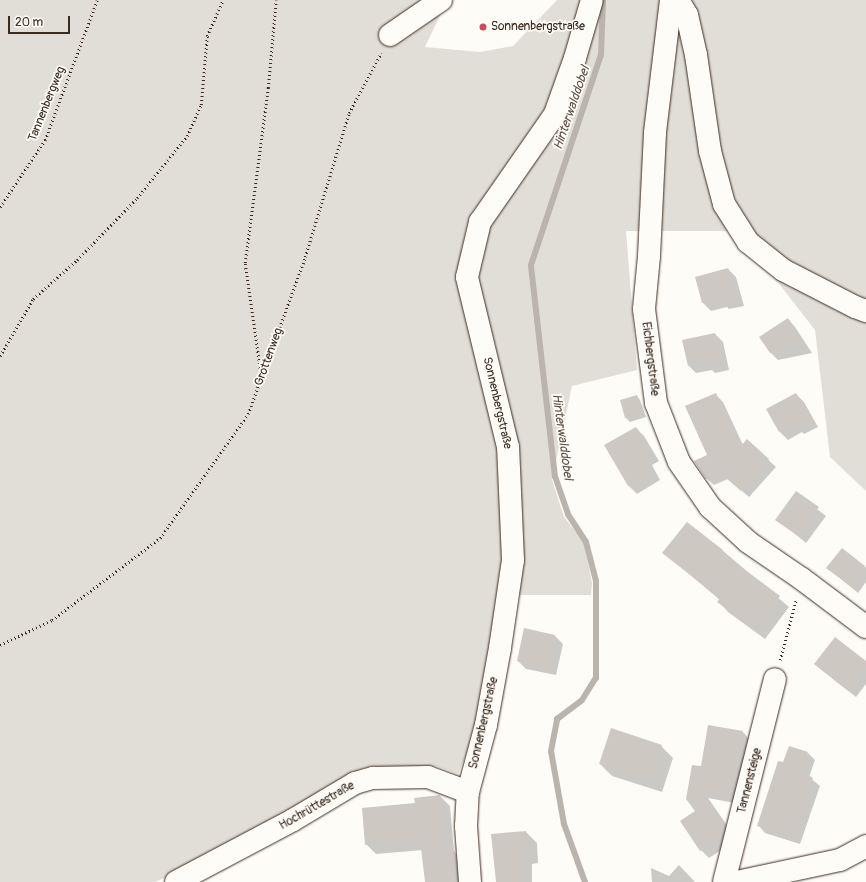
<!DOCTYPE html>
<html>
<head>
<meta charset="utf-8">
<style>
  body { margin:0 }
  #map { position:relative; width:866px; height:882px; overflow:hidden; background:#fdfcf7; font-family:Pangolin,sans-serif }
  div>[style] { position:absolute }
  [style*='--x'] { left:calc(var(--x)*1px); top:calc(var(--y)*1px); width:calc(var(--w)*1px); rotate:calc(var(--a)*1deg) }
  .green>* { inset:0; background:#e1ded7 }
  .shadow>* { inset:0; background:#0003 }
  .stream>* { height:6px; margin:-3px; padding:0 3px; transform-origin:3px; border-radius:3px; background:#bbb4ad }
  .building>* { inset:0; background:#cdc8c2 }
  .path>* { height:2.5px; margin-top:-1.25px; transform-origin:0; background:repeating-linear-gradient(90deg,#3b2a1e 0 1px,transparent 0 4px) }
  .roads { filter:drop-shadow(0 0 1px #3b2a1e) drop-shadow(0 0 1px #3b2a1e) }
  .minor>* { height:22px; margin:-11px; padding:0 11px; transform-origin:11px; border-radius:11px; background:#fdfcf7 }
  .dots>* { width:11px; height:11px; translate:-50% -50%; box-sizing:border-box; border:2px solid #fdfcf7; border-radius:50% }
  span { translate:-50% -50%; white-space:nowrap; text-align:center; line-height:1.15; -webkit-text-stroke:3.5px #fdfcf7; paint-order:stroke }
  .poi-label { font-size:12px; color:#3b2a1e }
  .left { translate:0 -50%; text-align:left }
  .street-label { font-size:12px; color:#3b2a1e }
  .water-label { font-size:13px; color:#615349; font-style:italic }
  .scale { position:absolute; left:8px; top:16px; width:62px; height:18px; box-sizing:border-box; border:2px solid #3b2a1e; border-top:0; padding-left:5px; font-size:12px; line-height:14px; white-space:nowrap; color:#3b2a1e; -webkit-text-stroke:3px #fdfcf7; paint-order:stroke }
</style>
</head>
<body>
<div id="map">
  <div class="green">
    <i style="clip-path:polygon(0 0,452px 0,444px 7px,425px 47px,480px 52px,513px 46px,557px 0,866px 0,866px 491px,830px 457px,815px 330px,738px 231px,626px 231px,637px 370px,572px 386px,552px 480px,564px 517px,584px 542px,592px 583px,591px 595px,499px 595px,478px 727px,458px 774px,436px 766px,364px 768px,341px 780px,239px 844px,155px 882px,0 882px)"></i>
  </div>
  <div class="shadow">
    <i style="clip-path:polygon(728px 269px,736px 277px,744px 306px,729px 309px,727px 307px,711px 311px,703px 303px,696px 277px)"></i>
    <i style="clip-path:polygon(788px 319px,795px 327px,812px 353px,778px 360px,770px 352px)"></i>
    <i style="clip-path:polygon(715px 334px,723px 342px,729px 370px,715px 373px,712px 370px,696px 373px,689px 366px)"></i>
    <i style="clip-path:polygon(715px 394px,723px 402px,743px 445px,747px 440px,776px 467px,749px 497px,728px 479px,714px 485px,706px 478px)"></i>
    <i style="clip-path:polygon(796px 394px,804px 402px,818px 427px,804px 434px,802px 432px,788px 440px,780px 432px,768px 409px)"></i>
    <i style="clip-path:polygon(637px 396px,640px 400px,646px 417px,630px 422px,626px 418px,621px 401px)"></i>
    <i style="clip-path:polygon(636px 428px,644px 436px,659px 461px,652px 465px,660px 480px,637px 494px,629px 486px,606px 445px)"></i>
    <i style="clip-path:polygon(796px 493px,826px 516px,806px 543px,777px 519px)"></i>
    <i style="clip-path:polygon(722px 550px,789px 607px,765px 639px,728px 612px,719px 602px,720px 600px,664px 553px)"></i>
    <i style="clip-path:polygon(864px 566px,866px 568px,866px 582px,858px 593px,828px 568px)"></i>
    <i style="clip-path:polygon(555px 636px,563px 644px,556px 675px,526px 669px,518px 661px)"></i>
    <i style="clip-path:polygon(866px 662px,866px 684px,856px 697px,823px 671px)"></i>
    <i style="clip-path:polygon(743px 732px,750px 740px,740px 804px,708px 798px,733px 834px,730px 844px,709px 858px,701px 850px,681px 822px,696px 812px,701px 767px)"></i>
    <i style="clip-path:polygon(661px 746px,673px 758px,662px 792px,612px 776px,600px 764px)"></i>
    <i style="clip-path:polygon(808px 753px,815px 760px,809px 777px,820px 786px,800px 844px,765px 833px,758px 825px)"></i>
    <i style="clip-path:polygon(440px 796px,450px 806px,454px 852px,465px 862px,466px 882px,426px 882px,423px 850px,376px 854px,366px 844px,416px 804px)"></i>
    <i style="clip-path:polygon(526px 832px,537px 843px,538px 863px,532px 864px,532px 882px,497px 882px)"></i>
    <i style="clip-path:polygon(679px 865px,695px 882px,652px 882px,651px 868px,669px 876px)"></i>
  </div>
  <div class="stream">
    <i style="--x:585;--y:882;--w:62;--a:-109.9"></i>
    <i style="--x:564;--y:824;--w:74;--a:-100.1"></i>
    <i style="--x:551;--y:751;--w:33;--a:-79"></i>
    <i style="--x:557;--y:719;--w:31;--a:-37"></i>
    <i style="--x:582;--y:700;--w:26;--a:-58"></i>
    <i style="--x:596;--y:678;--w:97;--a:-90"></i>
    <i style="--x:596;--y:581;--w:40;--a:-104.4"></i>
    <i style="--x:586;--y:542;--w:33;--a:-123"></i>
    <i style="--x:568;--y:514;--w:39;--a:-109"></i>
    <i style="--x:555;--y:477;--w:213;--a:-96.5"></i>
    <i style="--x:531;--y:265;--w:221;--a:-71.6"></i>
    <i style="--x:601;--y:55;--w:55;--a:-87.9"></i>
  </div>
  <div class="building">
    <i style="clip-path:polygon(728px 268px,736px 298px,721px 302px,720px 299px,702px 303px,695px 277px)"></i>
    <i style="clip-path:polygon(788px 318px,805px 345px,770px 353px,759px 337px)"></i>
    <i style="clip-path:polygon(715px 333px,722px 363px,706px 366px,705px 362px,688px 366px,682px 340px)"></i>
    <i style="clip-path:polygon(716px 393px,740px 447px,747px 439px,769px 459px,741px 491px,719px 472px,706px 479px,694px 461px,707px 455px,685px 406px)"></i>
    <i style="clip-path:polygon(796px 393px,811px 419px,795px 427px,794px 424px,779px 432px,766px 409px)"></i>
    <i style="clip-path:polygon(637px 395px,642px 413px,625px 418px,620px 400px)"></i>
    <i style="clip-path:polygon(636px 427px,652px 453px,645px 457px,653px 472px,628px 486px,604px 445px)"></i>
    <i style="clip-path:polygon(796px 491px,819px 507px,798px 536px,775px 520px)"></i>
    <i style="clip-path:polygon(687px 522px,723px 550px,721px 552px,780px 596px,755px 630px,717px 602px,720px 598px,662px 553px)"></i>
    <i style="clip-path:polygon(842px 548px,865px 566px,850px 586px,826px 568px)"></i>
    <i style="clip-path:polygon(524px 628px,555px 635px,548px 668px,517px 661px)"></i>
    <i style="clip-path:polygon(835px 637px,866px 661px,866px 667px,847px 690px,814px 664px)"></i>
    <i style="clip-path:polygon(708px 725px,743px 731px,732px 796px,702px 791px,725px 826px,723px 836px,700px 851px,680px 821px,695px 811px,686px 799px,692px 765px,701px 766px)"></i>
    <i style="clip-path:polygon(611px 728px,662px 745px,650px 781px,599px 764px)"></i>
    <i style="clip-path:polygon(789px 746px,808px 752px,802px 771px,813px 778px,793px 838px,757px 826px,778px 761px,783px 762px)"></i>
    <i style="clip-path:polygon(440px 795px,445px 852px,455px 851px,457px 882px,425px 882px,420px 840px,365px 845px,362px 808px,415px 803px,414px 798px)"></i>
    <i style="clip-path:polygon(526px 831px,528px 853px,521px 853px,522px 882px,496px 882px,491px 834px)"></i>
  </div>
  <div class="path">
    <i style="--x:0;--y:207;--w:81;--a:-56.1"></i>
    <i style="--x:45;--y:140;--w:149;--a:-69.6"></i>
    <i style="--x:0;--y:356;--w:66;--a:-59.9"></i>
    <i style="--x:33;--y:299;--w:59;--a:-41.6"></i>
    <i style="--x:77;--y:260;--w:86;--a:-45.9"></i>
    <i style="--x:137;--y:198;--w:80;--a:-51.1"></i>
    <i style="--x:187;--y:136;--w:34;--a:-66"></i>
    <i style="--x:201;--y:105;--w:69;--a:-85"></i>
    <i style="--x:207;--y:36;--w:39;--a:-66"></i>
    <i style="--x:261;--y:376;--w:114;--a:-98.1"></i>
    <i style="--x:245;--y:263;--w:177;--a:-82.5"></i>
    <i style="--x:268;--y:88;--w:88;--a:-84.8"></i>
    <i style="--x:0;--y:645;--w:58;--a:-25.7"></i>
    <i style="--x:52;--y:620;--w:136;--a:-37.2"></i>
    <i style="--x:160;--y:538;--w:152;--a:-54.6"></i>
    <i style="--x:248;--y:414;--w:167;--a:-70"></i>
    <i style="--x:305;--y:257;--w:151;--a:-73"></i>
    <i style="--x:349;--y:113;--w:68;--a:-61.9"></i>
    <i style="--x:780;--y:660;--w:62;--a:-75.1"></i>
  </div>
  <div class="roads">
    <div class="minor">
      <i style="--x:671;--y:0;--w:134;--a:96.9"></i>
      <i style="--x:655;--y:133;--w:123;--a:92.8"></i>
      <i style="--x:649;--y:256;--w:53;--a:95.4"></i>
      <i style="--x:644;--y:309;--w:95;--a:82.7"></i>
      <i style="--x:656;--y:403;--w:63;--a:68.7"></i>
      <i style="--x:679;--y:462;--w:55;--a:55.4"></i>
      <i style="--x:710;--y:507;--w:52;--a:42.6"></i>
      <i style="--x:748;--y:542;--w:65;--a:34.4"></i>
      <i style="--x:802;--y:579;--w:80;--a:36.9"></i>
      <i style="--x:678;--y:0;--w:17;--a:59"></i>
      <i style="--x:687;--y:15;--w:41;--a:77.3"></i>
      <i style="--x:696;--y:55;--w:97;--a:81.7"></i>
      <i style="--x:710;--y:151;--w:55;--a:75.2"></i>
      <i style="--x:724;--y:204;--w:45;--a:57.7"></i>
      <i style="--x:748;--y:242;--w:45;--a:38.7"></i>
      <i style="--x:783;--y:270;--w:81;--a:27.2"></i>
      <i style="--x:855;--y:307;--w:12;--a:20"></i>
      <i style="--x:390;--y:35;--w:62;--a:-34.5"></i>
      <i style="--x:176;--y:882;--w:132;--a:-27.9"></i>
      <i style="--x:293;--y:820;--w:72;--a:-30.8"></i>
      <i style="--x:355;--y:783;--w:19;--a:-16"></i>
      <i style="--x:373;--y:778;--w:55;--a:-1"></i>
      <i style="--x:428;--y:777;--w:43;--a:20.6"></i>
      <i style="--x:470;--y:882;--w:56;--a:-94.1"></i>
      <i style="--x:466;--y:826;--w:34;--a:-87"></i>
      <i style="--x:468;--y:792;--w:69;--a:-75"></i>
      <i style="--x:486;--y:725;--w:78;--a:-79.7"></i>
      <i style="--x:500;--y:648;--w:89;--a:-81.6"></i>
      <i style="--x:513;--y:560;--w:113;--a:-92.5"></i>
      <i style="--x:508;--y:447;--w:175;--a:-103.6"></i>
      <i style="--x:467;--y:277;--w:57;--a:-76.7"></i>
      <i style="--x:480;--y:222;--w:131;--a:-55.2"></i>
      <i style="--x:555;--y:114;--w:59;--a:-70.3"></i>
      <i style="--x:575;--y:58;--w:60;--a:-73.7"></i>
      <i style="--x:724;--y:882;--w:209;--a:-75.9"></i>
      <i style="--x:737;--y:882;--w:105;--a:-12.1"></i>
      <i style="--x:840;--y:860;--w:30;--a:-28"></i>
    </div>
  </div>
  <div class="dots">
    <i style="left:483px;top:27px;background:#d1495b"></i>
  </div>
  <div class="poi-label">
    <span class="left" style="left:491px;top:27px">Sonnenbergstraße</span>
  </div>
  <div class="street-label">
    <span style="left:47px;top:104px;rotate:-68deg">Tannenbergweg</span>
    <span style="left:269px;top:357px;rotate:-70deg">Grottenweg</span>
    <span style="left:650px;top:359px;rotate:83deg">Eichbergstraße</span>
    <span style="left:497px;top:403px;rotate:77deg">Sonnenbergstraße</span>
    <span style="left:484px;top:723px;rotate:-77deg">Sonnenbergstraße</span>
    <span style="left:750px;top:781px;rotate:-76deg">Tannensteige</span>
    <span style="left:317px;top:806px;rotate:-30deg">Hochrüttestraße</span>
  </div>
  <div class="water-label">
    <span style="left:572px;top:108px;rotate:-71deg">Hinterwalddobel</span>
    <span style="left:562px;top:437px;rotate:82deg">Hinterwalddobel</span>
  </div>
  <div class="scale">20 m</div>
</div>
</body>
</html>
